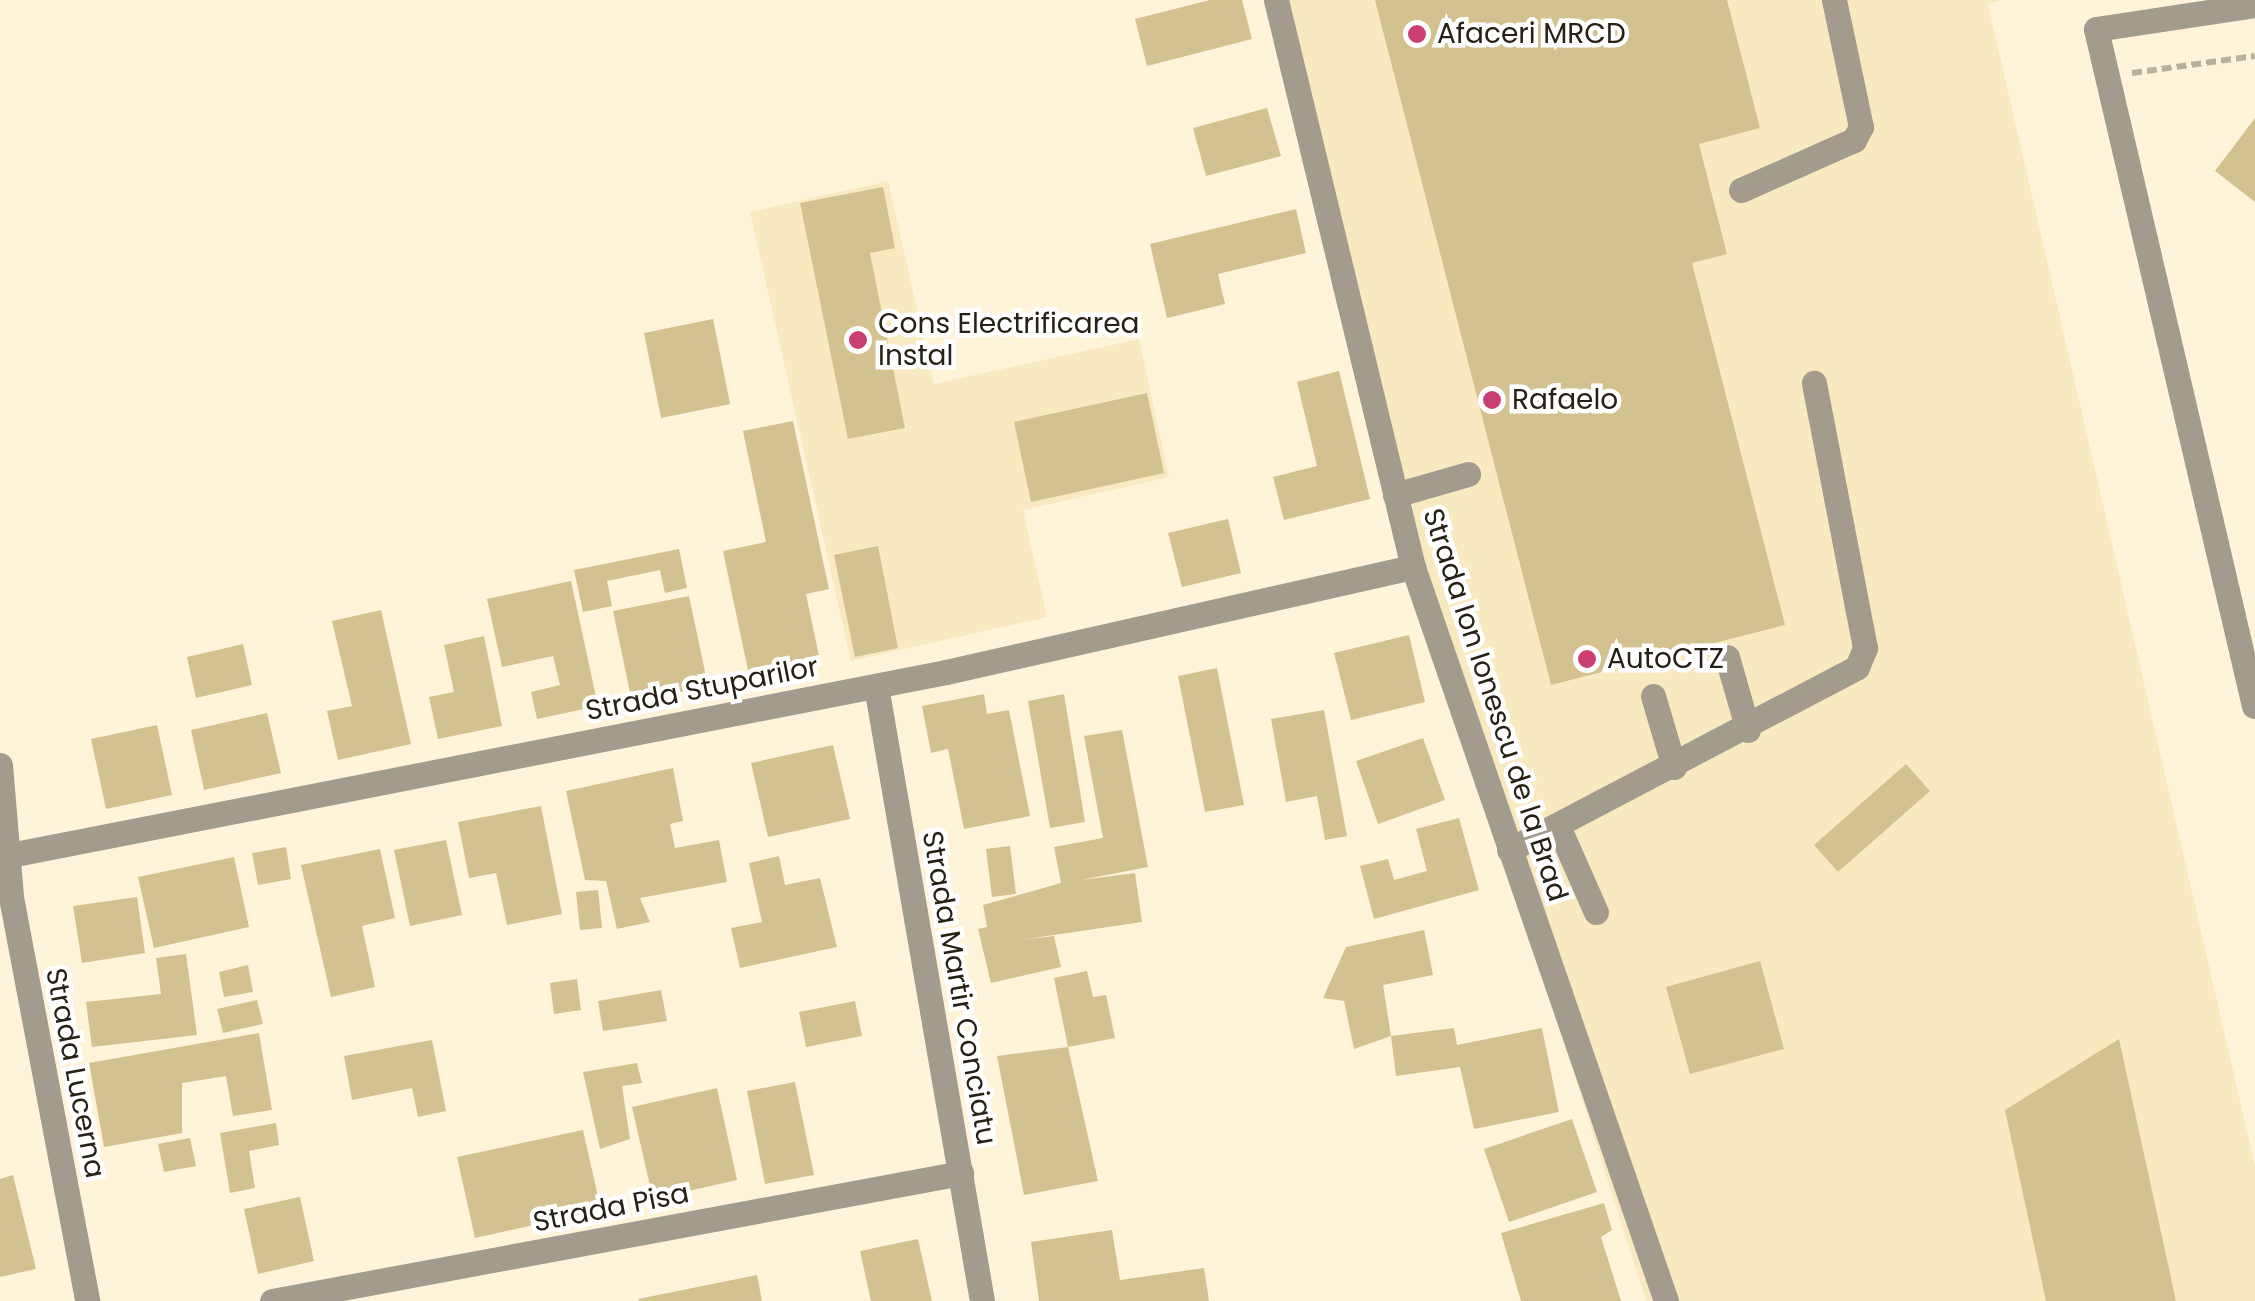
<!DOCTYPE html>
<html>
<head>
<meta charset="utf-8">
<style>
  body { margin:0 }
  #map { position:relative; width:2255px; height:1301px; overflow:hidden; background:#fff4d9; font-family:Poppins,sans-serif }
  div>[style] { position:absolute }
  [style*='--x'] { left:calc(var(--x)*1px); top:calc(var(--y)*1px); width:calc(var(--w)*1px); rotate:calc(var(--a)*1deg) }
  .built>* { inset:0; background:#f9e9c0 }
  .building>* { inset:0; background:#d4c190 }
  .path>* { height:6px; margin-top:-3px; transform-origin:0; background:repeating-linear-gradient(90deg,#bbb19b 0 10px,transparent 0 15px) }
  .minor>* { height:25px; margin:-12.5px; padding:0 12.5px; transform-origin:12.5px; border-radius:12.5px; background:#a29b8e }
  .dots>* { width:28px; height:28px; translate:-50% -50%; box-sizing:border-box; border:5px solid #fff; border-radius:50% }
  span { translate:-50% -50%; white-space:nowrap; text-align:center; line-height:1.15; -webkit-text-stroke:9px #fff; paint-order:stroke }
  .poi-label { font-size:28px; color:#262114 }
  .left { translate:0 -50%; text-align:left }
  .street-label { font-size:28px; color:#262114 }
</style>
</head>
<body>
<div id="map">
  <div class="built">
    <i style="clip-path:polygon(1275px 0,2002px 0,1988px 4px,2255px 1166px,2255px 1301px,1646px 1301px,1413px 567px)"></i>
    <i style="clip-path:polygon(888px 181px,934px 384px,1139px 339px,1169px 477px,1023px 510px,1047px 617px,851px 661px,750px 212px)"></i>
  </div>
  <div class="building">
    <i style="clip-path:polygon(1210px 0,1242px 0,1252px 39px,1147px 66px,1135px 19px)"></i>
    <i style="clip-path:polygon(1375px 0,1727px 0,1760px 128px,1699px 144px,1727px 254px,1692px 263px,1785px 625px,1551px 685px)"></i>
    <i style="clip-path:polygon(1267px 108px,1281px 156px,1206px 176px,1193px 128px)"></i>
    <i style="clip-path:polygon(2255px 118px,2255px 202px,2215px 171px)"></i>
    <i style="clip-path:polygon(883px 187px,895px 248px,870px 253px,905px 428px,848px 439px,800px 203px)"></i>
    <i style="clip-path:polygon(1296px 209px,1306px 253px,1218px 274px,1225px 304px,1167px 318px,1150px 244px)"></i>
    <i style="clip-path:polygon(713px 319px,730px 404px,661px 418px,644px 333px)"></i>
    <i style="clip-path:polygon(1339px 371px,1370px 499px,1284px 520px,1273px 477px,1317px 466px,1297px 382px)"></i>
    <i style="clip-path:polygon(1147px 393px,1164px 473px,1031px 502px,1014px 422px)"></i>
    <i style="clip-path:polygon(793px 421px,829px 589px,806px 594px,821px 666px,750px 680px,723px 551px,766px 542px,743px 431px)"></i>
    <i style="clip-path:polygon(1228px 519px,1241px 573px,1182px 587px,1168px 533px)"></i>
    <i style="clip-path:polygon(878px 546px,898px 648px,855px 657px,834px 555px)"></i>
    <i style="clip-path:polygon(679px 549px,687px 588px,665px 593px,660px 570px,607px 581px,612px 606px,583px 612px,574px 570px)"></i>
    <i style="clip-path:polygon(571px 581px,598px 706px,537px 719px,531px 692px,560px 685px,553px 656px,502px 667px,487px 599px)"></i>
    <i style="clip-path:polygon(689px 596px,708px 686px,632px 702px,613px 611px)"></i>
    <i style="clip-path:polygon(381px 610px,411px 744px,338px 760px,327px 711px,352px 706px,332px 621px)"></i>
    <i style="clip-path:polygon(1409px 635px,1425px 702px,1351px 720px,1334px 653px)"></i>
    <i style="clip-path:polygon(484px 636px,502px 726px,438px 739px,429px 697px,454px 692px,444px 645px)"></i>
    <i style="clip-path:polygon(243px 644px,252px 685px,196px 698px,187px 657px)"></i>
    <i style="clip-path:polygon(1217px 668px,1244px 805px,1205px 812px,1178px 676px)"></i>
    <i style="clip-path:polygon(984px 694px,987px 714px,1009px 710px,1030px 816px,964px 829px,948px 749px,931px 753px,922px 706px)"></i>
    <i style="clip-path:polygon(1064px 694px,1085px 822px,1050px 828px,1028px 701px)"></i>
    <i style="clip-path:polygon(1324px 710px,1347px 836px,1325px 840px,1317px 796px,1286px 802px,1271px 719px)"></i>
    <i style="clip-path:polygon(267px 713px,281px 773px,204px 790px,191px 730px)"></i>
    <i style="clip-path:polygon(157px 725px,172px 795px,106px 809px,91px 739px)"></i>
    <i style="clip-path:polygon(1122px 730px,1148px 867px,1081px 880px,1135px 873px,1142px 922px,1020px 940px,1054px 936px,1061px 967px,991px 983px,978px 929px,987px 927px,983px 905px,1061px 883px,1054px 847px,1103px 838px,1084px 736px)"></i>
    <i style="clip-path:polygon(1423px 738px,1445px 800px,1378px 824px,1356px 761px)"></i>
    <i style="clip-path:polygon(833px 745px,850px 819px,768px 837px,751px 763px)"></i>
    <i style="clip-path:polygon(1906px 764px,1930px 791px,1838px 872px,1814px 845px)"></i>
    <i style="clip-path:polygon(673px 768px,683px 821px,670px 824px,675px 848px,719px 840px,727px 882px,640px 898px,650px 922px,617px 929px,606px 881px,585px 880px,566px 791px)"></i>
    <i style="clip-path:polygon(541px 806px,562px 914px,507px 925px,496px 873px,469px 878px,458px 822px)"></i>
    <i style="clip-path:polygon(1459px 818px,1479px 890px,1374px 919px,1360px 866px,1388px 859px,1394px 880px,1427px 871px,1416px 829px)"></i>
    <i style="clip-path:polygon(446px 840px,462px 915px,410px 926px,394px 850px)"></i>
    <i style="clip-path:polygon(1010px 846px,1016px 894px,992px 897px,986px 849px)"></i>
    <i style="clip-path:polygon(286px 847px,291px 879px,258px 885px,252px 853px)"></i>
    <i style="clip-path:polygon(380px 849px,395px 918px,362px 926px,375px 987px,331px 997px,301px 865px)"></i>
    <i style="clip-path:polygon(779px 856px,785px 885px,820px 878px,837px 947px,740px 968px,731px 928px,762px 922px,749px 863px)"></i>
    <i style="clip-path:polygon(234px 857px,249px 927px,154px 948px,138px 877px)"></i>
    <i style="clip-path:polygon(598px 890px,602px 928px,580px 930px,576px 892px)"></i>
    <i style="clip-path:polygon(137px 897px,145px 953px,82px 963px,73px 906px)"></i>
    <i style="clip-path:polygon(1424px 930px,1433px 975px,1383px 985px,1391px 1036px,1354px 1049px,1344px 1001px,1323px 998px,1346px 947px)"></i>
    <i style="clip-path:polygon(186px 954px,197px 1035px,92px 1047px,86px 1002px,161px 994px,156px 958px)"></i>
    <i style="clip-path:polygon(1760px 961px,1784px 1049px,1690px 1074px,1666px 987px)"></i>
    <i style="clip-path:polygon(248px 965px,253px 992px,224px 997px,219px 972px)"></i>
    <i style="clip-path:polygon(1087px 971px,1093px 997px,1106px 995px,1115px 1038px,1068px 1047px,1054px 978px)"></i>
    <i style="clip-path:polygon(577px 979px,581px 1010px,554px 1014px,550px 983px)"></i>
    <i style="clip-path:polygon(661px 990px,667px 1021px,603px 1031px,598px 1001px)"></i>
    <i style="clip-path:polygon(257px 1000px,263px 1024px,223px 1033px,217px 1009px)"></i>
    <i style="clip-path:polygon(855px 1001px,862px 1036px,806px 1047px,799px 1012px)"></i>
    <i style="clip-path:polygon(1454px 1028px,1457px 1045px,1542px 1028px,1559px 1112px,1474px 1129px,1460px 1067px,1396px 1076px,1391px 1036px)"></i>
    <i style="clip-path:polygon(259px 1033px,272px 1110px,233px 1116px,226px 1076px,182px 1083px,182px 1133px,104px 1147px,89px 1063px)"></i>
    <i style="clip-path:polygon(2119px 1039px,2176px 1301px,2046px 1301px,2005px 1110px)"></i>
    <i style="clip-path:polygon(432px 1040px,446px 1111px,418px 1117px,412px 1088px,352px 1100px,344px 1056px)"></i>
    <i style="clip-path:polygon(1068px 1047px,1098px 1181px,1024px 1195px,997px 1056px)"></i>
    <i style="clip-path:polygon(637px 1063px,642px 1083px,622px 1086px,630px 1139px,600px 1149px,583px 1072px)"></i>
    <i style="clip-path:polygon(795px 1082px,814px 1175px,765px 1184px,747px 1091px)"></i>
    <i style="clip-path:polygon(717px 1088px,737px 1180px,653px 1199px,632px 1107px)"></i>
    <i style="clip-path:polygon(1572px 1119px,1597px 1192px,1509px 1222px,1484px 1149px)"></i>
    <i style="clip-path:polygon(276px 1123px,279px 1145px,249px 1151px,255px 1188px,230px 1193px,220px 1133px)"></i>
    <i style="clip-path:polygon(583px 1130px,601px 1210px,475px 1238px,457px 1157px)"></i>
    <i style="clip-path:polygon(190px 1138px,196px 1166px,164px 1172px,158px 1144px)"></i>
    <i style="clip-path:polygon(13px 1175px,36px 1269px,0 1277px,0 1179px)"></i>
    <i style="clip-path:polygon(300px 1197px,314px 1261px,258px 1274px,244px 1209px)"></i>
    <i style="clip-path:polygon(1604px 1203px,1612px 1230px,1601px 1237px,1621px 1301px,1521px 1301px,1501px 1233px)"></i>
    <i style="clip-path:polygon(1112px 1230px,1120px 1280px,1204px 1268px,1209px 1301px,1039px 1301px,1031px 1242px)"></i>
    <i style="clip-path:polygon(918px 1239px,932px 1301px,871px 1301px,860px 1251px)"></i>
    <i style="clip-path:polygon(757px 1275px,762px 1301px,639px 1301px,638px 1299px)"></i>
  </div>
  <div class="path">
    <i style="--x:2132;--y:73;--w:124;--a:-7.9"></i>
  </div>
  <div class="minor">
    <i style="--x:1276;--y:0;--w:583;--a:76.42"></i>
    <i style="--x:1413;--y:567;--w:776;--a:70.98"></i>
    <i style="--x:1741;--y:190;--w:124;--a:-23.9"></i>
    <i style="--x:1854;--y:140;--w:15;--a:-62"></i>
    <i style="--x:1861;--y:127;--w:130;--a:-102"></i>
    <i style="--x:1395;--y:495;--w:76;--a:-16"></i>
    <i style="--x:1727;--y:657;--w:76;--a:74"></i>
    <i style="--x:876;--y:686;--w:624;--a:80.22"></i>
    <i style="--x:1653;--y:696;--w:74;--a:73.5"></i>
    <i style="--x:2254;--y:706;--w:695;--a:-103.14"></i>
    <i style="--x:2096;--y:29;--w:161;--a:-8.6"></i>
    <i style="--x:0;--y:765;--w:132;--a:85.2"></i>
    <i style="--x:11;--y:897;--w:411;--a:79.3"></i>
    <i style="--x:1558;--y:826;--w:94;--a:66.2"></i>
    <i style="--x:1509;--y:850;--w:393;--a:-27.7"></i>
    <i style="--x:1857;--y:667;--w:21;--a:-67"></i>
    <i style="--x:1865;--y:648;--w:270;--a:-100.9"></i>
    <i style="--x:0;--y:857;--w:964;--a:-11.07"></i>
    <i style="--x:946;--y:672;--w:479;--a:-12.7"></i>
    <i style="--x:272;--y:1301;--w:701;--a:-10.52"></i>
  </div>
  <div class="dots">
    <i style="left:1417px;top:34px;background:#ca3e71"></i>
    <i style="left:858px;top:340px;background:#ca3e71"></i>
    <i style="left:1492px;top:400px;background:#ca3e71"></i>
    <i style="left:1587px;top:659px;background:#ca3e71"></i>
  </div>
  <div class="poi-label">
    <span class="left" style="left:1437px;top:34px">Afaceri MRCD</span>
    <span class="left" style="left:878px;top:340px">Cons Electrificarea<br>Instal</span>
    <span class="left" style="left:1512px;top:400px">Rafaelo</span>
    <span class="left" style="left:1607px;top:659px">AutoCTZ</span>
  </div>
  <div class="street-label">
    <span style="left:702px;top:689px;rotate:-11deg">Strada Stuparilor</span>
    <span style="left:1495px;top:705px;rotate:72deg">Strada Ion Ionescu de la Brad</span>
    <span style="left:959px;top:988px;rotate:80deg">Strada Martir Conciatu</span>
    <span style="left:75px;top:1073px;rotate:79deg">Strada Lucerna</span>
    <span style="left:611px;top:1208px;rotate:-11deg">Strada Pisa</span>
  </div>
</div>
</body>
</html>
